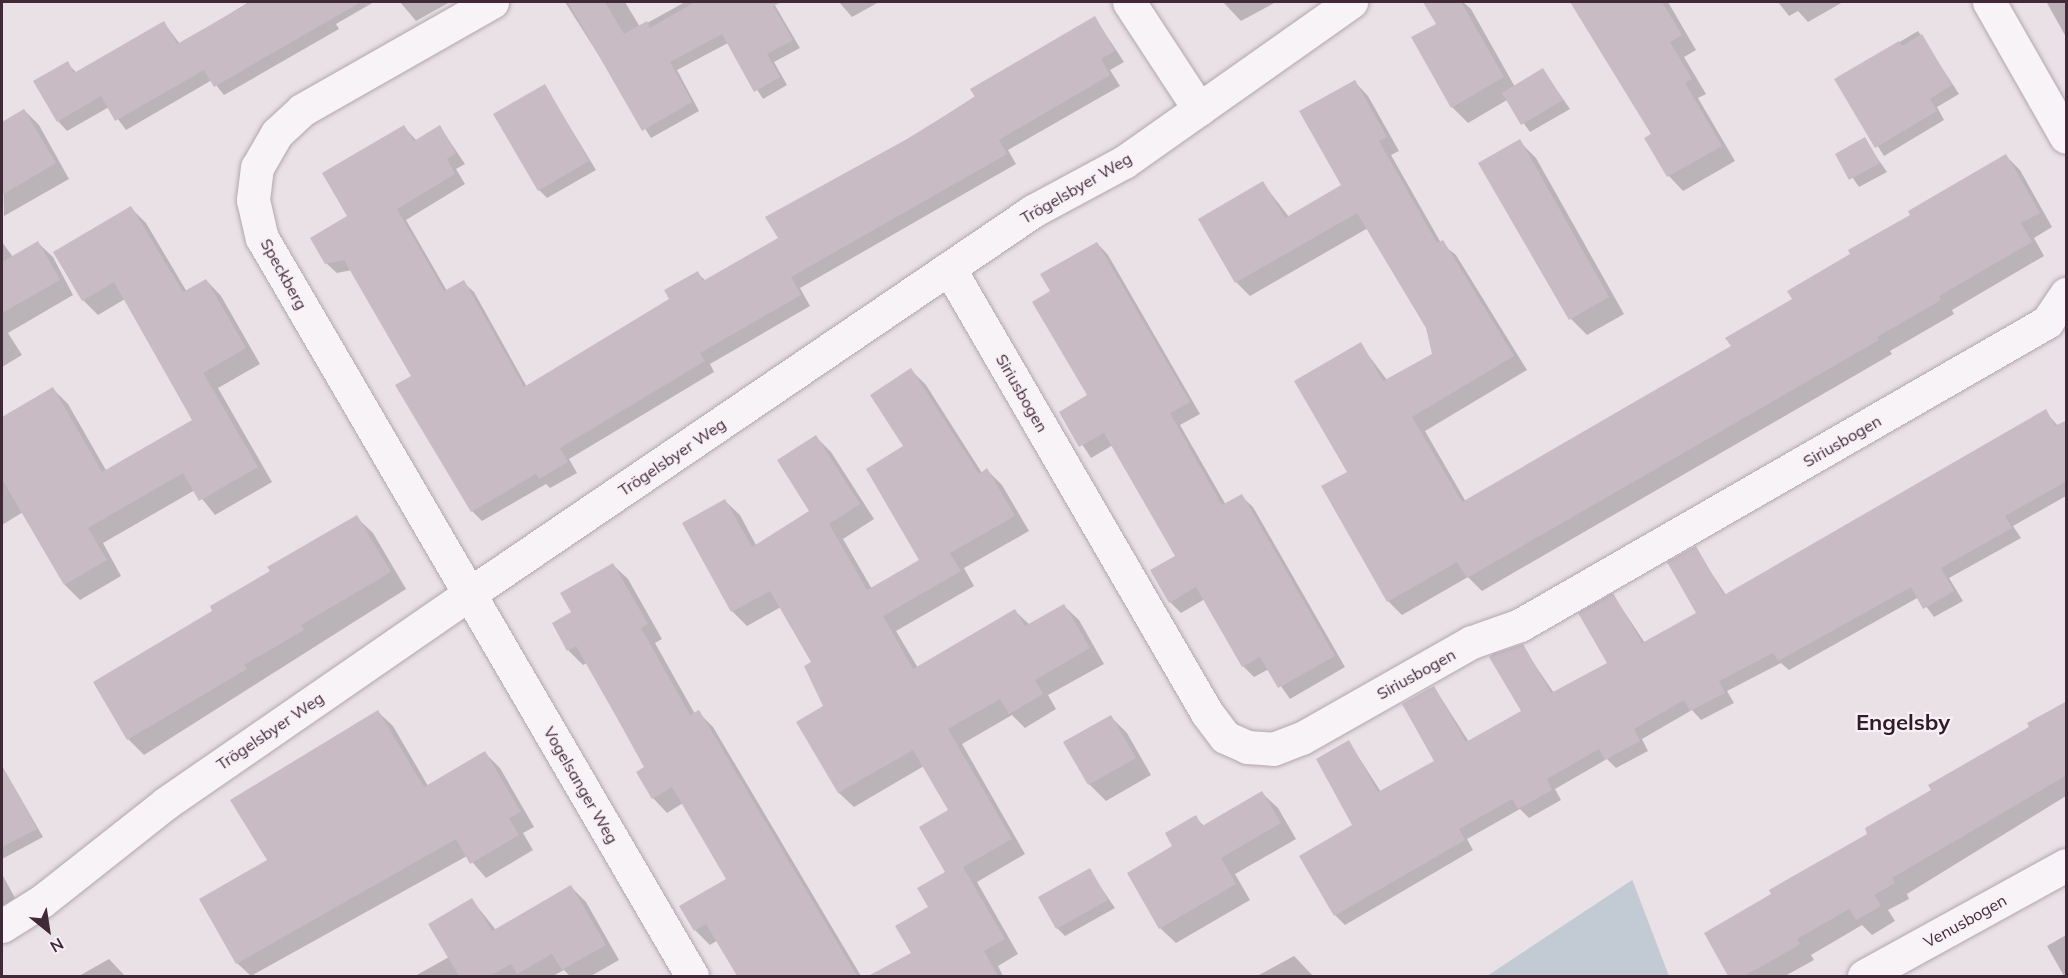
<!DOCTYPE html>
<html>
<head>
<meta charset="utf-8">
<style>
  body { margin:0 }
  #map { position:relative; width:2068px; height:978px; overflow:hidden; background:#e9e1e6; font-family:Mulish,sans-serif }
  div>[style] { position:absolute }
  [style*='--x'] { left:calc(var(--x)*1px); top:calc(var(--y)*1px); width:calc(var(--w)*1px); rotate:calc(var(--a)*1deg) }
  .green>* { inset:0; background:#c2cbd3 }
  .shadow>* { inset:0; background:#0003 }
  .building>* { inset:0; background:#c9bbc4 }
  .roads { filter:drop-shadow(0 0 2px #b3a6ae) drop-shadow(0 0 2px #b3a6ae) }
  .street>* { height:33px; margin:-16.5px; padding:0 16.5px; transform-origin:16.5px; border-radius:16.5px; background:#f8f3f6 }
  span { translate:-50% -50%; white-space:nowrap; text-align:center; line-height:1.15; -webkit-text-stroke:4.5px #f7f0f5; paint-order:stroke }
  .street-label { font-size:16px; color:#412938 }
  .district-label { font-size:22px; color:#311b28; font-weight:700 }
  .frame { position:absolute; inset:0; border:3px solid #412938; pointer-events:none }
  .north { position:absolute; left:18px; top:900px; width:60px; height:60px; -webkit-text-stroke:4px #f7f0f5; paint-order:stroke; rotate:150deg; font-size:16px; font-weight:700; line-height:24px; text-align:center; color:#412938 }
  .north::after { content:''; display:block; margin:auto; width:21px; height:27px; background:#412938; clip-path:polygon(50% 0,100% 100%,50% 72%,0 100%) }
</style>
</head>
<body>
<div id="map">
  <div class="green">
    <i style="clip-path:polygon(1632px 879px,1669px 976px,1487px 976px,1632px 880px)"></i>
  </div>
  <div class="shadow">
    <i style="clip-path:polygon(249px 2px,374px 2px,336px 24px,339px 29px,224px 95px,212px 80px,126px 130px,109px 107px,67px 131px,58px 121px,67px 63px,77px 73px,164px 23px,180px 44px)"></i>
    <i style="clip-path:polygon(400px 2px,450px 2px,416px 21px)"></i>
    <i style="clip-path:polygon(565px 2px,625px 2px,640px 27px,685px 2px,773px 2px,800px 48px,774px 62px,787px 85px,763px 99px,728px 43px,677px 70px,699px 111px,651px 138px)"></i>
    <i style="clip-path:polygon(839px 2px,879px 2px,852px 17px)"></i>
    <i style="clip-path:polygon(1223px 2px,1276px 2px,1241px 21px)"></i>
    <i style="clip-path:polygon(1442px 2px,1463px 2px,1471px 9px,1515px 87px,1543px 70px,1570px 109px,1530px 132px,1507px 100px,1468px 123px,1452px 107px,1438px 24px,1429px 9px)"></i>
    <i style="clip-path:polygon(1577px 2px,1668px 2px,1696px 50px,1684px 57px,1706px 94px,1698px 98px,1735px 161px,1683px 191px,1669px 176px,1647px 139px,1653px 135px)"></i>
    <i style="clip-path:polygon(1778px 2px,1843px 2px,1808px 22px,1798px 11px,1789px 16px)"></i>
    <i style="clip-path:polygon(2066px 2px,2066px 37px,2047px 3px)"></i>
    <i style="clip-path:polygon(1095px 18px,1124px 62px,1110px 70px,1120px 86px,1008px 150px,1016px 164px,800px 288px,810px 306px,710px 364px,714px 372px,569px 459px,577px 473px,550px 488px,546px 484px,482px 521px,472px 511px,413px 376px,352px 270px,337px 273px,326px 263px,349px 217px,404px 127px,417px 141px,440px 127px,465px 164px,456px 169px,465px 184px,406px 220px,447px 291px,463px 282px,474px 292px,527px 387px,672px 300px,697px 273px,706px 281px,780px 239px,908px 140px)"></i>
    <i style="clip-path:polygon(1918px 31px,1959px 94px,1937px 107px,1944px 120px,1884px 156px,1836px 80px)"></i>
    <i style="clip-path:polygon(1355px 82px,1368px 96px,1399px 151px,1391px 155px,1441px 243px,1456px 255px,1527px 370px,1425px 431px,1466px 502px,1733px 347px,1852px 255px,2006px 156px,2020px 170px,2052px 227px,2034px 238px,2044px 256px,1952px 310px,1954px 314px,1890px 351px,1892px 354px,1482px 591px,1468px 577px,1402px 615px,1388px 601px,1323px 487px,1349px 472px,1360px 344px,1387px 380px,1433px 354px,1428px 327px,1368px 228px,1250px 296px,1237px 283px,1200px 219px,1263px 183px,1289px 217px,1343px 186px)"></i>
    <i style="clip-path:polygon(545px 86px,596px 170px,547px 198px,539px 190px)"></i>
    <i style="clip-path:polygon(24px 110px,39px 125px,69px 179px,4px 216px,2px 123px)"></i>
    <i style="clip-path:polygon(1864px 139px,1887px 172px,1859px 187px,1837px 155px)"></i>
    <i style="clip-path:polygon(1519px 141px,1536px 158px,1624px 314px,1587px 335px,1571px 319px)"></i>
    <i style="clip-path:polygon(131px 208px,146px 223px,187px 292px,206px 280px,221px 296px,260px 364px,218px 388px,272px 482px,215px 515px,195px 490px,103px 543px,121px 576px,80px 600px,65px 585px,23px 512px,2px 525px,2px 419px,53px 389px,68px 404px,107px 472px,194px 421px,125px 299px,98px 315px,83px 300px,55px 253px)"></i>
    <i style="clip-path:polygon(2px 242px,13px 257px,38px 243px,53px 257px,73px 295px,8px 333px,22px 355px,2px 367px)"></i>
    <i style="clip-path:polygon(1097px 243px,1108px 255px,1200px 414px,1180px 425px,1226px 505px,1241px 496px,1253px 507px,1345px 667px,1290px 699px,1269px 669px,1254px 677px,1243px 666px,1205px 599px,1181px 613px,1170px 602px,1177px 556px,1113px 445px,1091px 458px,1061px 412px,1089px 396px,1052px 292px)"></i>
    <i style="clip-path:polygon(911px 370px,926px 385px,982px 473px,987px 470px,1002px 485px,1029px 531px,964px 568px,974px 586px,896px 631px,918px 668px,1015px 611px,1030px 625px,1064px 606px,1079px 620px,1104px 664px,1048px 695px,1056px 709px,1025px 728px,1012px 715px,962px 744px,1025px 854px,977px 882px,1018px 954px,998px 966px,1003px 976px,871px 976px,913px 953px,947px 872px,950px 811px,924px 766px,854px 807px,839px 793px,798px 723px,825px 706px,813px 663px,781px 607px,747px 626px,732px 611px,725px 501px,740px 515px,756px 545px,812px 511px,816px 437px,831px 452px,874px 519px,843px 539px,872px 589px,921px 561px,905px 446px)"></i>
    <i style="clip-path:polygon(2045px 411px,2058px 426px,2066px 422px,2066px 496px,2013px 526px,2021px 538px,1949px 578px,1963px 601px,1934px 617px,1919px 597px,1789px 670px,1781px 663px,1727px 691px,1734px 703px,1701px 720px,1692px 710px,1642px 739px,1648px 751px,1616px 768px,1607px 759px,1555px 789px,1561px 800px,1529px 818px,1520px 809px,1467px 839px,1473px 850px,1345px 925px,1335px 915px,1301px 856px,1354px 826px,1349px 742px,1381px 792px,1436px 761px,1434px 687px,1469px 742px,1523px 712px,1522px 646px,1554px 693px,1609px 663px,1613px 595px,1645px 643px,1698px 613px,1695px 548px,1726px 595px)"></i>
    <i style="clip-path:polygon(356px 517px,373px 533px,406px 589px,144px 755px,128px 739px,215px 611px)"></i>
    <i style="clip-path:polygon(613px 565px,628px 579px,662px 639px,655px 643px,695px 714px,698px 712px,713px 727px,861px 976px,739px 976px,718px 940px,710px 945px,695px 930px,728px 879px,683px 803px,667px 813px,653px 798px,646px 768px,587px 663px,583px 665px,568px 650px,554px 624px,574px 613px)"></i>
    <i style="clip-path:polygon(2066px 702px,2066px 796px,1907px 894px,1909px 899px,1888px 910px,1895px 921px,1872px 935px,1862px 925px,1811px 955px,1814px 960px,1785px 976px,1729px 976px,1706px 934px,1869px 835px)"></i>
    <i style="clip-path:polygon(378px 712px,393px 726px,428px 786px,485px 753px,500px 768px,534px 827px,523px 833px,533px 850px,486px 878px,467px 856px,251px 976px,237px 963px,269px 861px)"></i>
    <i style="clip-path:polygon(1111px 717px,1127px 733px,1151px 775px,1106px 801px,1089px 784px,1065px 743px)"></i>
    <i style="clip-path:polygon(2px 766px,43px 837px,2px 859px)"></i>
    <i style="clip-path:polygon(1262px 793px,1278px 808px,1296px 839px,1235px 874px,1250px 900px,1176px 943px,1160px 928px,1174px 847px,1195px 817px,1204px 826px)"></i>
    <i style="clip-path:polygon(1089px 870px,1115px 908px,1065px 936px,1057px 928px)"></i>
    <i style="clip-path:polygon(2px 874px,15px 898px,2px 906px)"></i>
    <i style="clip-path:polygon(571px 887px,586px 902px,619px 960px,591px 976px,570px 976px,564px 970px,553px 976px,415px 976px,449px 957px,472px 900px,496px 930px)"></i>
    <i style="clip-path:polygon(2066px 935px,2066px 976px,2064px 976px,2047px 946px)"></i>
    <i style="clip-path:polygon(1294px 956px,1313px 976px,1257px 976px)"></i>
    <i style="clip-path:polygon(109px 959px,125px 976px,79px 976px)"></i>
  </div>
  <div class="building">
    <i style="clip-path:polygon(251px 2px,361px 2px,214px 87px,204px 70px,115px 121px,101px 96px,57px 122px,33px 81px,68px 61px,74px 73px,164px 21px,177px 44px)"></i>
    <i style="clip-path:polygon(568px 2px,605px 2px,624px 34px,647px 21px,650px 28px,695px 2px,782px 2px,773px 6px,793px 40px,767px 54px,780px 77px,754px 92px,722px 34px,670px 62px,692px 102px,642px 131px)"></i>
    <i style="clip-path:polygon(1423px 2px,1461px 2px,1504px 77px,1451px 108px,1411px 37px,1436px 24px)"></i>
    <i style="clip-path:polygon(1570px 2px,1662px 2px,1682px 35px,1670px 42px,1692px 79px,1685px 83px,1722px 146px,1667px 177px,1644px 138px,1651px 134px)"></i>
    <i style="clip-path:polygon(1095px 16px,1115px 51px,1101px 59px,1110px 75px,999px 140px,1007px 154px,791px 277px,801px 295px,700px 353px,705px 361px,560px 448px,568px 462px,539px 479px,536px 474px,471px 512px,395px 385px,411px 376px,344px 260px,325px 264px,310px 238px,347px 216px,322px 173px,404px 125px,414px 141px,440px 125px,456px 153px,447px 159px,455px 174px,397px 209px,444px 291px,464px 280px,524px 387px,669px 299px,664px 290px,698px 271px,703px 281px,778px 238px,765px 217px,907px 139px,975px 97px,970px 89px)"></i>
    <i style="clip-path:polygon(1922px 34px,1952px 85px,1930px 99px,1937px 111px,1875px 148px,1834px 79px,1899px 41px,1902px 46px)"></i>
    <i style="clip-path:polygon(1543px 68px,1563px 100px,1521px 125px,1502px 93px)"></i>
    <i style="clip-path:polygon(1355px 80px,1387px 137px,1379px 141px,1437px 243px,1443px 240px,1514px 356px,1412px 417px,1462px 502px,1731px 346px,1725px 338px,1792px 299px,1787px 291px,1850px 254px,1848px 250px,1910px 215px,1908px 211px,2006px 154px,2040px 213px,2021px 223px,2032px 242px,1939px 296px,1941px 300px,1877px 337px,1879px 340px,1467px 578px,1457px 562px,1387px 602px,1321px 486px,1347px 472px,1294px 381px,1361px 342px,1383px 381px,1432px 354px,1426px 328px,1357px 213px,1235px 283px,1198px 219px,1263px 181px,1285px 218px,1341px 185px,1299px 111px)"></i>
    <i style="clip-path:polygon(545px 84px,589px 161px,538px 191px,493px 114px)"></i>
    <i style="clip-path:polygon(24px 109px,56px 163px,2px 195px,2px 122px)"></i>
    <i style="clip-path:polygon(1865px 137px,1880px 163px,1849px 180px,1835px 154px)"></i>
    <i style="clip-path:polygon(1520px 139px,1609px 297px,1569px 320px,1478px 163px)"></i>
    <i style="clip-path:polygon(131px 206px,183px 292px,206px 279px,246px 348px,203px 373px,258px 467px,199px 501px,183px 473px,88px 528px,107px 560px,64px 585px,2px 479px,2px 417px,53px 387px,102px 472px,192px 420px,114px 282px,82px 301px,53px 252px)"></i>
    <i style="clip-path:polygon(38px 241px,60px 280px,2px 313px,2px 262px)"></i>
    <i style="clip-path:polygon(1097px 242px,1190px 402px,1170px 413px,1197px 461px,1222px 505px,1242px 494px,1335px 656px,1278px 688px,1260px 657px,1242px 667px,1196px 587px,1169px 603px,1150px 570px,1175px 556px,1104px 433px,1079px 447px,1059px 412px,1087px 395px,1032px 302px,1050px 291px,1040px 274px)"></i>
    <i style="clip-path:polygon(911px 368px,979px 474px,987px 468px,1015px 516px,950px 553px,961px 571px,883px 616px,913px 669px,1015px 609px,1025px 626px,1064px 604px,1090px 648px,1035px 680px,1043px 694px,1009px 714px,1000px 699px,948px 729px,1012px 839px,963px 867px,1005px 939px,984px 951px,998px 976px,868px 976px,911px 953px,895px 926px,928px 907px,917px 888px,945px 872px,919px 827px,948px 810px,913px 750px,838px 793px,796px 722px,823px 706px,804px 666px,811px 662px,770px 591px,731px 612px,682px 523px,725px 499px,752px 547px,809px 511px,777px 460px,816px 435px,860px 504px,829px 524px,867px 590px,919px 560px,866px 469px,903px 446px,870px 395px)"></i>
    <i style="clip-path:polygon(2046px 409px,2055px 426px,2067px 420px,2067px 481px,2005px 516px,2012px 528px,1941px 568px,1954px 591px,1923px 609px,1911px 587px,1778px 661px,1773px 653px,1719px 681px,1725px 693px,1690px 711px,1684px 700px,1634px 729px,1640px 741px,1605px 760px,1599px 749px,1547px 779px,1552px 790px,1518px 809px,1512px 799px,1459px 829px,1465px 840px,1334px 916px,1299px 856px,1352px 825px,1316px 759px,1349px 740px,1378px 792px,1434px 761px,1402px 704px,1434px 686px,1466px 742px,1521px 711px,1489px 657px,1493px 654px,1523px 644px,1551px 693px,1607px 663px,1578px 613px,1613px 593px,1642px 643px,1696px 613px,1667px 562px,1696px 546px,1724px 595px)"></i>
    <i style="clip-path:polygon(357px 515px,391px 572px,301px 625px,304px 630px,244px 665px,247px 669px,127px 740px,93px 682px,212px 611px,210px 606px,270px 571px,267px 567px)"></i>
    <i style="clip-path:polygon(613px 563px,648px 624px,641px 628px,690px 715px,699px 710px,857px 976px,737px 976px,706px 924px,694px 931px,679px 906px,726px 879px,672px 787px,652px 799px,636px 772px,644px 767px,617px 718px,576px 646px,567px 651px,552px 623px,571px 612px,560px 593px)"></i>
    <i style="clip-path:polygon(2067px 701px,2067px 775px,1892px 878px,1895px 883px,1874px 895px,1881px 906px,1856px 920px,1849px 909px,1797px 939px,1800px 944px,1766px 964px,1743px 976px,1728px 976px,1704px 933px,1771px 894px,1769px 890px,1867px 834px,1865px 828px,1931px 790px,1928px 785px,2029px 727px,2027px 723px)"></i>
    <i style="clip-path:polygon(378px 710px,424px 787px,485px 751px,521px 812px,509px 818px,519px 835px,470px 864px,456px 839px,236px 964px,199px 899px,267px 860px,230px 800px)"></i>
    <i style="clip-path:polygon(1111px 715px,1136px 758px,1088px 785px,1063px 742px)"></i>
    <i style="clip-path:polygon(2px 766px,37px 829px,2px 847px)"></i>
    <i style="clip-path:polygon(1262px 791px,1281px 823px,1221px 858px,1236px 884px,1159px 929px,1127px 873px,1172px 846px,1165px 833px,1196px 815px,1202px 826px)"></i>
    <i style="clip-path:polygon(1090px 868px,1108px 900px,1056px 929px,1038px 897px)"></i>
    <i style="clip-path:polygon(571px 885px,606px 945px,562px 970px,552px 954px,517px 974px,511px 964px,490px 976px,459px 976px,428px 924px,472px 898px,492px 931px)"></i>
  </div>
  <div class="roads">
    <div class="street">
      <i style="--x:492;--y:2;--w:219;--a:150.4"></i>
      <i style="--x:302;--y:110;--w:34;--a:137"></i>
      <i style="--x:277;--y:133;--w:39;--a:120"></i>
      <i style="--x:257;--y:167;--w:33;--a:97"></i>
      <i style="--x:253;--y:200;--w:39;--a:77"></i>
      <i style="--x:262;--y:238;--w:854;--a:59.77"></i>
      <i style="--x:1129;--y:2;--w:128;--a:56.8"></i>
      <i style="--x:1989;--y:2;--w:155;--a:60.3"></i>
      <i style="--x:949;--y:268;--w:514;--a:59.9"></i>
      <i style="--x:1207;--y:713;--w:30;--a:53"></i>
      <i style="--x:1225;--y:737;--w:24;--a:24"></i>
      <i style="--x:1247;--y:747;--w:26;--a:4"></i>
      <i style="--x:1273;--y:749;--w:31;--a:-21"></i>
      <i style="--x:1302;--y:738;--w:195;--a:-29.5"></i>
      <i style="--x:1472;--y:642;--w:51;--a:-19.5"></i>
      <i style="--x:1520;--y:625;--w:608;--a:-29.9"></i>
      <i style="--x:2047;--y:322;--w:34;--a:-56"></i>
      <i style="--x:2;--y:926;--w:47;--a:-32"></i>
      <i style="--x:42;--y:901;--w:158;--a:-38.3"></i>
      <i style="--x:166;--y:803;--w:368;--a:-34.6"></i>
      <i style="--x:469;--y:594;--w:682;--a:-34.18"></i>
      <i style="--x:1033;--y:211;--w:103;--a:-28.3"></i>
      <i style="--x:1124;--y:162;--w:278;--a:-35.2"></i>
      <i style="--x:1864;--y:976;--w:230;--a:-28.8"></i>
    </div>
  </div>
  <div class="street-label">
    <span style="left:1076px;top:188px;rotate:-30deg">Trögelsbyer Weg</span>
    <span style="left:284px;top:274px;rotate:61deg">Speckberg</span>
    <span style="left:1022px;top:393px;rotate:60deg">Siriusbogen</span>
    <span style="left:1842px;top:441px;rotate:-30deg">Siriusbogen</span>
    <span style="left:672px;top:457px;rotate:-34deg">Trögelsbyer Weg</span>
    <span style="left:1416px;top:674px;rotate:-29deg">Siriusbogen</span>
    <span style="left:270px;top:731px;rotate:-34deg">Trögelsbyer Weg</span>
    <span style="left:581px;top:785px;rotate:60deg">Vogelsanger Weg</span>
    <span style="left:1965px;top:921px;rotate:-29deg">Venusbogen</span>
  </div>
  <div class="district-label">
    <span style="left:1903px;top:723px">Engelsby</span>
  </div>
  <div class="frame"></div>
  <div class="north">N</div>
</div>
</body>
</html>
